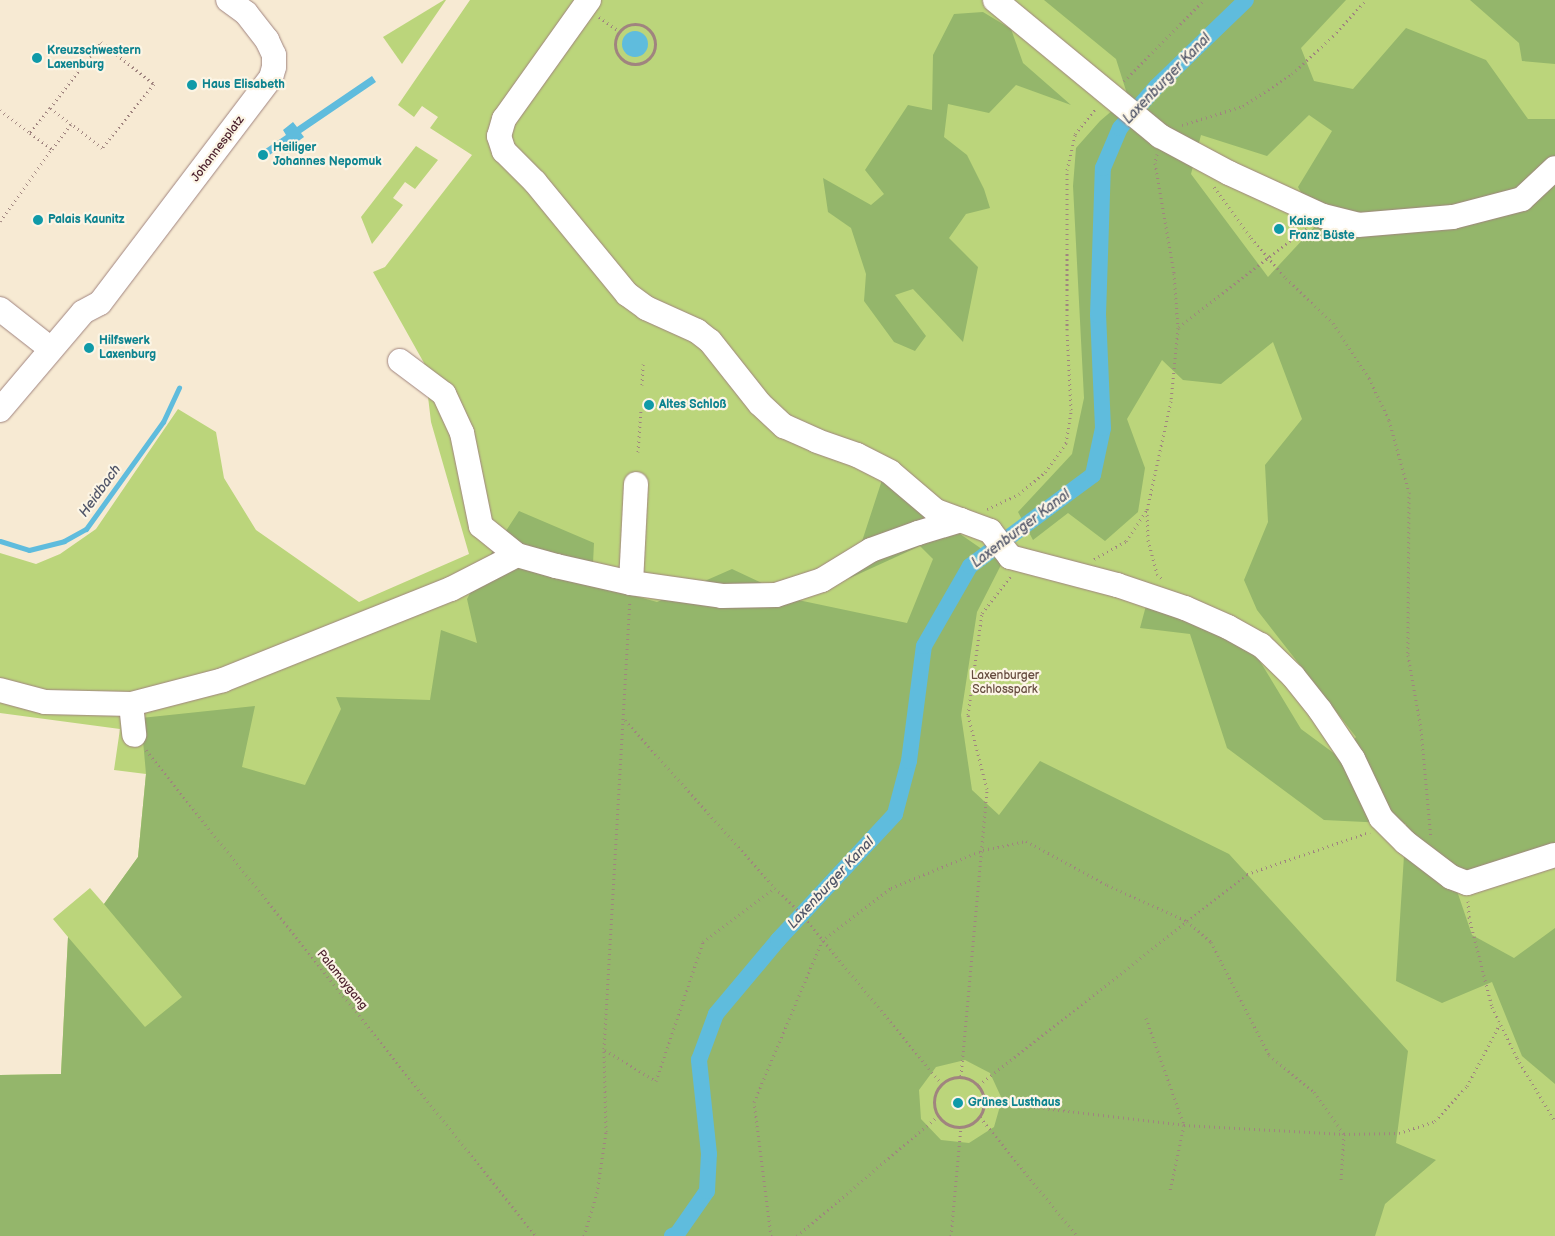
<!DOCTYPE html>
<html>
<head>
<meta charset="utf-8">
<style>
  body { margin:0 }
  #map { position:relative; width:1555px; height:1236px; overflow:hidden; background:#f7ead3; font-family:"Balsamiq Sans",sans-serif }
  div>[style] { position:absolute }
  [style*='--x'] { left:calc(var(--x)*1px); top:calc(var(--y)*1px); width:calc(var(--w)*1px); rotate:calc(var(--a)*1deg) }
  .green>* { inset:0; background:#bbd57b }
  .forest>* { inset:0; background:#94b66b }
  .water>* { inset:0; background:#5fbcdd }
  .round { border-radius:50% }
  .stream>* { height:5px; margin:-2.5px; padding:0 2.5px; transform-origin:2.5px; border-radius:2.5px; background:#5fbcdd }
  .canal>* { height:16px; margin:-8px; padding:0 8px; transform-origin:8px; border-radius:8px; background:#5fbcdd }
  .path>* { height:3px; margin-top:-1.5px; transform-origin:0; background:repeating-linear-gradient(90deg,#a0847f 0 1px,transparent 0 5px) }
  .path>.ring { margin:-1.5px; padding:0; box-sizing:content-box; background:none; border:3px solid #a0847f; border-radius:50% }
  .roads { filter:drop-shadow(0 0 1px #a0847f) drop-shadow(0 0 1px #a0847f) }
  .minor>* { height:24px; margin:-12px; padding:0 12px; transform-origin:12px; border-radius:12px; background:#fff }
  .dots>* { width:14px; height:14px; translate:-50% -50%; box-sizing:border-box; border:2px solid #fcf5e5; border-radius:50% }
  span { translate:-50% -50%; white-space:nowrap; text-align:center; line-height:1.15; -webkit-text-stroke:4.5px #fcf5e5; paint-order:stroke }
  .culture-label { font-size:12px; color:#0d838f; font-weight:700 }
  .left { translate:0 -50%; text-align:left }
  .street-label { font-size:12px; color:#4a1f2b }
  .park-label { font-size:12px; color:#664c3f }
  .water-label { font-size:14px; color:#515669; font-style:italic }
</style>
</head>
<body>
<div id="map">
  <div class="green">
    <i style="clip-path:polygon(444px 0,446px 0,402px 64px,383px 37px)"></i>
    <i style="clip-path:polygon(470px 0,1555px 0,1555px 1236px,0 1236px,0 1075px,61px 1074px,68px 937px,53px 919px,90px 888px,104px 904px,138px 857px,146px 774px,114px 770px,120px 729px,0 713px,0 553px,36px 564px,60px 554px,96px 529px,178px 409px,216px 432px,224px 478px,256px 530px,359px 602px,469px 554px,431px 422px,424px 363px,373px 272px,385px 267px,472px 155px,430px 128px,438px 117px,422px 106px,414px 117px,398px 105px)"></i>
    <i style="clip-path:polygon(416px 146px,438px 160px,415px 189px,405px 182px,393px 198px,403px 205px,372px 244px,361px 217px)"></i>
  </div>
  <div class="forest">
    <i style="clip-path:polygon(evenodd,1044px 0,1346px 0,1301px 48px,1314px 81px,1353px 89px,1406px 28px,1486px 60px,1528px 119px,1555px 119px,1555px 849px,1455px 885px,1472px 935px,1514px 958px,1555px 928px,1555px 1084px,1522px 1056px,1492px 982px,1442px 1003px,1396px 981px,1406px 824px,1324px 820px,1227px 748px,1190px 634px,1140px 628px,1147px 602px,1201px 624px,1258px 658px,1301px 729px,1339px 757px,1356px 737px,1257px 610px,1244px 580px,1268px 522px,1265px 465px,1302px 419px,1273px 342px,1221px 384px,1183px 380px,1162px 360px,1127px 419px,1145px 468px,1138px 512px,1105px 541px,1068px 513px,1033px 540px,1018px 512px,1072px 454px,1084px 398px,1073px 186px,1076px 148px,1100px 121px,1128px 97px,1116px 59px,1044px 0,1309px 115px,1332px 131px,1298px 187px,1318px 223px,1268px 277px,1191px 174px,1201px 135px,1267px 156px,1309px 115px)"></i>
    <i style="clip-path:polygon(1470px 0,1555px 0,1555px 64px,1522px 61px,1519px 43px)"></i>
    <i style="clip-path:polygon(983px 12px,1011px 29px,1023px 63px,1071px 105px,1016px 85px,989px 113px,948px 104px,944px 137px,967px 155px,984px 189px,990px 208px,966px 214px,949px 238px,978px 267px,963px 342px,913px 289px,895px 295px,926px 336px,915px 351px,894px 342px,864px 301px,866px 274px,851px 228px,828px 212px,823px 178px,871px 205px,884px 194px,865px 170px,908px 105px,932px 110px,933px 55px,954px 14px)"></i>
    <i style="clip-path:polygon(evenodd,882px 480px,1002px 563px,977px 612px,961px 715px,972px 790px,999px 815px,1040px 761px,1229px 854px,1408px 1051px,1396px 1143px,1436px 1160px,1385px 1204px,1375px 1236px,0 1236px,0 1075px,61px 1074px,68px 937px,145px 1027px,182px 997px,104px 904px,138px 857px,146px 774px,141px 718px,255px 706px,242px 767px,305px 785px,341px 709px,336px 697px,430px 700px,441px 630px,477px 643px,467px 599px,492px 552px,519px 511px,594px 543px,592px 584px,657px 602px,732px 569px,798px 600px,907px 623px,933px 559px,920px 546px,850px 578px,882px 480px,965px 1060px,990px 1073px,1002px 1099px,994px 1127px,969px 1143px,941px 1140px,921px 1119px,919px 1090px,936px 1067px,965px 1060px)"></i>
  </div>
  <div class="water">
    <i class="round" style="left:622px;top:31px;width:26px;height:26px"></i>
    <i style="clip-path:polygon(372px 76px,376px 82px,301px 133px,304px 137px,293px 145px,290px 141px,265px 158px,261px 152px,286px 135px,283px 130px,293px 122px,297px 127px)"></i>
  </div>
  <div class="stream">
    <i style="--x:0;--y:541;--w:30;--a:17"></i>
    <i style="--x:29;--y:550;--w:36;--a:-14"></i>
    <i style="--x:64;--y:541;--w:25;--a:-29"></i>
    <i style="--x:86;--y:529;--w:132;--a:-54.3"></i>
    <i style="--x:163;--y:422;--w:38;--a:-65"></i>
  </div>
  <div class="canal">
    <i style="--x:672;--y:1236;--w:5;--a:-22"></i>
    <i style="--x:677;--y:1234;--w:52;--a:-55.1"></i>
    <i style="--x:707;--y:1191;--w:37;--a:-87"></i>
    <i style="--x:709;--y:1154;--w:95;--a:-96.1"></i>
    <i style="--x:699;--y:1060;--w:49;--a:-69.7"></i>
    <i style="--x:716;--y:1014;--w:97;--a:-50"></i>
    <i style="--x:778;--y:940;--w:172;--a:-47.1"></i>
    <i style="--x:895;--y:814;--w:55;--a:-75.2"></i>
    <i style="--x:909;--y:761;--w:116;--a:-82.6"></i>
    <i style="--x:924;--y:646;--w:92;--a:-60.1"></i>
    <i style="--x:970;--y:566;--w:153;--a:-36.5"></i>
    <i style="--x:1093;--y:475;--w:48;--a:-78"></i>
    <i style="--x:1103;--y:428;--w:113;--a:-92.5"></i>
    <i style="--x:1098;--y:315;--w:147;--a:-88.1"></i>
    <i style="--x:1103;--y:168;--w:43;--a:-67"></i>
    <i style="--x:1120;--y:128;--w:55;--a:-48.7"></i>
    <i style="--x:1156;--y:87;--w:125;--a:-44"></i>
  </div>
  <div class="path">
    <i style="--x:599;--y:17;--w:24;--a:35"></i>
    <i class="ring" style="left:615px;top:24px;width:37px;height:37px"></i>
    <i style="--x:1124;--y:81;--w:114;--a:-45.4"></i>
    <i style="--x:50;--y:108;--w:83;--a:-52.3"></i>
    <i style="--x:101;--y:42;--w:68;--a:38.4"></i>
    <i style="--x:154;--y:84;--w:82;--a:129.1"></i>
    <i style="--x:102;--y:148;--w:39;--a:-142"></i>
    <i style="--x:0;--y:110;--w:38;--a:37"></i>
    <i style="--x:30;--y:133;--w:27;--a:36"></i>
    <i style="--x:52;--y:149;--w:31;--a:-53"></i>
    <i style="--x:71;--y:124;--w:26;--a:-143"></i>
    <i style="--x:50;--y:108;--w:32;--a:129"></i>
    <i style="--x:1182;--y:125;--w:64;--a:-17.3"></i>
    <i style="--x:1243;--y:106;--w:59;--a:-33.1"></i>
    <i style="--x:1292;--y:74;--w:56;--a:-42.8"></i>
    <i style="--x:1333;--y:36;--w:49;--a:-47.5"></i>
    <i style="--x:1157;--y:154;--w:9;--a:103"></i>
    <i style="--x:1155;--y:163;--w:112;--a:80.2"></i>
    <i style="--x:1174;--y:273;--w:55;--a:85.8"></i>
    <i style="--x:1178;--y:328;--w:73;--a:95.5"></i>
    <i style="--x:1171;--y:401;--w:112;--a:102.4"></i>
    <i style="--x:1147;--y:510;--w:30;--a:88"></i>
    <i style="--x:1148;--y:540;--w:35;--a:75"></i>
    <i style="--x:1157;--y:574;--w:6;--a:45"></i>
    <i style="--x:1214;--y:187;--w:63;--a:54"></i>
    <i style="--x:1251;--y:238;--w:53;--a:48.8"></i>
    <i style="--x:1286;--y:278;--w:65;--a:43.8"></i>
    <i style="--x:1333;--y:323;--w:66;--a:56.8"></i>
    <i style="--x:1369;--y:378;--w:47;--a:64.5"></i>
    <i style="--x:1389;--y:420;--w:75;--a:74.5"></i>
    <i style="--x:1409;--y:492;--w:163;--a:90.4"></i>
    <i style="--x:1408;--y:655;--w:75;--a:80"></i>
    <i style="--x:1421;--y:729;--w:109;--a:84.8"></i>
    <i style="--x:0;--y:221;--w:89;--a:-54.2"></i>
    <i style="--x:1179;--y:327;--w:161;--a:-37.9"></i>
    <i style="--x:642;--y:385;--w:21;--a:-87"></i>
    <i style="--x:638;--y:452;--w:43;--a:-86"></i>
    <i style="--x:987;--y:509;--w:35;--a:-25"></i>
    <i style="--x:1019;--y:494;--w:34;--a:-40"></i>
    <i style="--x:1045;--y:472;--w:36;--a:-54"></i>
    <i style="--x:1066;--y:443;--w:33;--a:-81"></i>
    <i style="--x:1071;--y:410;--w:80;--a:-92.9"></i>
    <i style="--x:1067;--y:330;--w:160;--a:-90"></i>
    <i style="--x:1067;--y:170;--w:37;--a:-77"></i>
    <i style="--x:1075;--y:134;--w:33;--a:-51"></i>
    <i style="--x:1094;--y:559;--w:37;--a:-29"></i>
    <i style="--x:1126;--y:541;--w:37;--a:-56"></i>
    <i style="--x:625;--y:720;--w:225;--a:48.2"></i>
    <i style="--x:775;--y:888;--w:32;--a:44"></i>
    <i style="--x:798;--y:910;--w:224;--a:50.4"></i>
    <i style="--x:146;--y:750;--w:623;--a:51.25"></i>
    <i style="--x:1468;--y:901;--w:16;--a:86"></i>
    <i style="--x:1469;--y:917;--w:93;--a:75.7"></i>
    <i style="--x:1492;--y:1007;--w:57;--a:63.9"></i>
    <i style="--x:1517;--y:1058;--w:74;--a:58.9"></i>
    <i style="--x:1146;--y:1018;--w:114;--a:70.4"></i>
    <i style="--x:1184;--y:1125;--w:67;--a:102"></i>
    <i style="--x:605;--y:1050;--w:60;--a:31.3"></i>
    <i style="--x:656;--y:1081;--w:147;--a:-71.3"></i>
    <i style="--x:703;--y:942;--w:90;--a:-36.9"></i>
    <i style="--x:961;--y:1076;--w:288;--a:-84.8"></i>
    <i style="--x:987;--y:789;--w:76;--a:-104.4"></i>
    <i style="--x:968;--y:715;--w:103;--a:-82.2"></i>
    <i style="--x:982;--y:613;--w:46;--a:-52.1"></i>
    <i class="ring" style="left:934px;top:1077px;width:47px;height:47px"></i>
    <i style="--x:979;--y:1085;--w:341;--a:-38.2"></i>
    <i style="--x:1247;--y:874;--w:130;--a:-18.9"></i>
    <i style="--x:984;--y:1101;--w:201;--a:6.8"></i>
    <i style="--x:1184;--y:1125;--w:160;--a:3.2"></i>
    <i style="--x:1344;--y:1134;--w:55;--a:-1"></i>
    <i style="--x:1399;--y:1133;--w:38;--a:-18"></i>
    <i style="--x:1435;--y:1121;--w:47;--a:-47.6"></i>
    <i style="--x:1467;--y:1086;--w:70;--a:-62"></i>
    <i style="--x:980;--y:1117;--w:154;--a:50.8"></i>
    <i style="--x:584;--y:1236;--w:45;--a:-73.2"></i>
    <i style="--x:597;--y:1193;--w:62;--a:-81.6"></i>
    <i style="--x:606;--y:1132;--w:83;--a:-91.4"></i>
    <i style="--x:604;--y:1049;--w:450;--a:-86.7"></i>
    <i style="--x:771;--y:1236;--w:135;--a:-97.2"></i>
    <i style="--x:754;--y:1102;--w:175;--a:-67.1"></i>
    <i style="--x:822;--y:941;--w:87;--a:-37.5"></i>
    <i style="--x:891;--y:888;--w:100;--a:-22.4"></i>
    <i style="--x:983;--y:850;--w:44;--a:-11.8"></i>
    <i style="--x:1026;--y:841;--w:92;--a:28.5"></i>
    <i style="--x:1107;--y:885;--w:88;--a:24.2"></i>
    <i style="--x:1187;--y:921;--w:32;--a:41"></i>
    <i style="--x:1211;--y:942;--w:127;--a:62.8"></i>
    <i style="--x:1269;--y:1055;--w:58;--a:39.4"></i>
    <i style="--x:1314;--y:1092;--w:52;--a:54.5"></i>
    <i style="--x:1344;--y:1134;--w:46;--a:93.7"></i>
    <i style="--x:797;--y:1236;--w:185;--a:-40.4"></i>
    <i style="--x:951;--y:1236;--w:109;--a:-84.8"></i>
  </div>
  <div class="roads">
    <div class="minor">
      <i style="--x:589;--y:0;--w:146;--a:125.5"></i>
      <i style="--x:504;--y:119;--w:18;--a:106"></i>
      <i style="--x:499;--y:136;--w:16;--a:72"></i>
      <i style="--x:504;--y:151;--w:44;--a:45"></i>
      <i style="--x:535;--y:182;--w:145;--a:50.6"></i>
      <i style="--x:627;--y:294;--w:24;--a:36"></i>
      <i style="--x:646;--y:308;--w:56;--a:24.3"></i>
      <i style="--x:697;--y:331;--w:16;--a:38"></i>
      <i style="--x:710;--y:341;--w:80;--a:51.6"></i>
      <i style="--x:760;--y:404;--w:33;--a:43"></i>
      <i style="--x:784;--y:426;--w:36;--a:24"></i>
      <i style="--x:817;--y:441;--w:42;--a:19.3"></i>
      <i style="--x:857;--y:455;--w:37;--a:27"></i>
      <i style="--x:890;--y:472;--w:60;--a:40.3"></i>
      <i style="--x:936;--y:511;--w:58;--a:20.3"></i>
      <i style="--x:990;--y:531;--w:33;--a:52"></i>
      <i style="--x:1010;--y:557;--w:111;--a:14.7"></i>
      <i style="--x:1117;--y:585;--w:72;--a:18.7"></i>
      <i style="--x:1185;--y:608;--w:47;--a:23.8"></i>
      <i style="--x:1228;--y:627;--w:38;--a:29"></i>
      <i style="--x:1261;--y:645;--w:45;--a:44.1"></i>
      <i style="--x:1293;--y:676;--w:43;--a:51.5"></i>
      <i style="--x:1320;--y:710;--w:59;--a:56"></i>
      <i style="--x:1353;--y:759;--w:65;--a:64.6"></i>
      <i style="--x:1381;--y:818;--w:34;--a:45"></i>
      <i style="--x:1405;--y:842;--w:58;--a:37.3"></i>
      <i style="--x:1451;--y:877;--w:17;--a:21"></i>
      <i style="--x:1467;--y:883;--w:92;--a:-17.7"></i>
      <i style="--x:995;--y:0;--w:214;--a:39.5"></i>
      <i style="--x:1160;--y:136;--w:78;--a:28.2"></i>
      <i style="--x:1229;--y:173;--w:103;--a:24.6"></i>
      <i style="--x:1323;--y:216;--w:36;--a:14"></i>
      <i style="--x:1358;--y:225;--w:95;--a:-4.8"></i>
      <i style="--x:1453;--y:217;--w:71;--a:-14.6"></i>
      <i style="--x:1522;--y:199;--w:45;--a:-43.2"></i>
      <i style="--x:0;--y:309;--w:65;--a:38.1"></i>
      <i style="--x:400;--y:361;--w:55;--a:36.9"></i>
      <i style="--x:444;--y:394;--w:43;--a:65.2"></i>
      <i style="--x:462;--y:433;--w:95;--a:78.5"></i>
      <i style="--x:481;--y:526;--w:46;--a:38.9"></i>
      <i style="--x:0;--y:410;--w:128;--a:-49.7"></i>
      <i style="--x:83;--y:312;--w:19;--a:-28"></i>
      <i style="--x:100;--y:303;--w:283;--a:-52.8"></i>
      <i style="--x:271;--y:78;--w:11;--a:-75"></i>
      <i style="--x:274;--y:67;--w:12;--a:-90"></i>
      <i style="--x:274;--y:55;--w:17;--a:-115"></i>
      <i style="--x:267;--y:40;--w:34;--a:-128"></i>
      <i style="--x:246;--y:13;--w:22;--a:-144"></i>
      <i style="--x:631;--y:583;--w:99;--a:-87.1"></i>
      <i style="--x:0;--y:690;--w:47;--a:14.9"></i>
      <i style="--x:45;--y:702;--w:86;--a:1.3"></i>
      <i style="--x:131;--y:704;--w:95;--a:-14.6"></i>
      <i style="--x:223;--y:680;--w:245;--a:-21.8"></i>
      <i style="--x:451;--y:589;--w:74;--a:-27.3"></i>
      <i style="--x:517;--y:555;--w:41;--a:15.8"></i>
      <i style="--x:556;--y:566;--w:77;--a:12.8"></i>
      <i style="--x:631;--y:583;--w:92;--a:8.1"></i>
      <i style="--x:722;--y:596;--w:54;--a:-1.1"></i>
      <i style="--x:776;--y:595;--w:48;--a:-18.1"></i>
      <i style="--x:822;--y:580;--w:57;--a:-31.5"></i>
      <i style="--x:871;--y:550;--w:50;--a:-19.9"></i>
      <i style="--x:918;--y:533;--w:45;--a:-16.8"></i>
      <i style="--x:131;--y:704;--w:31;--a:84"></i>
    </div>
  </div>
  <div class="dots">
    <i style="left:37px;top:58px;background:#0f9aa8"></i>
    <i style="left:192px;top:85px;background:#0f9aa8"></i>
    <i style="left:263px;top:155px;background:#0f9aa8"></i>
    <i style="left:38px;top:220px;background:#0f9aa8"></i>
    <i style="left:1279px;top:229px;background:#0f9aa8"></i>
    <i style="left:89px;top:348px;background:#0f9aa8"></i>
    <i style="left:649px;top:405px;background:#0f9aa8"></i>
    <i style="left:958px;top:1103px;background:#0f9aa8"></i>
  </div>
  <div class="culture-label">
    <span class="left" style="left:47px;top:58px">Kreuzschwestern<br>Laxenburg</span>
    <span class="left" style="left:202px;top:85px">Haus Elisabeth</span>
    <span class="left" style="left:273px;top:155px">Heiliger<br>Johannes Nepomuk</span>
    <span class="left" style="left:48px;top:220px">Palais Kaunitz</span>
    <span class="left" style="left:1289px;top:229px">Kaiser<br>Franz Büste</span>
    <span class="left" style="left:99px;top:348px">Hilfswerk<br>Laxenburg</span>
    <span class="left" style="left:659px;top:405px">Altes Schloß</span>
    <span class="left" style="left:968px;top:1103px">Grünes Lusthaus</span>
  </div>
  <div class="street-label">
    <span style="left:218px;top:149px;rotate:-53deg">Johannesplatz</span>
    <span style="left:342px;top:980px;rotate:51deg">Palamaygang</span>
  </div>
  <div class="park-label">
    <span style="left:1005px;top:683px">Laxenburger<br>Schlosspark</span>
  </div>
  <div class="water-label">
    <span style="left:1167px;top:79px;rotate:-46deg">Laxenburger Kanal</span>
    <span style="left:100px;top:491px;rotate:-54deg">Heidbach</span>
    <span style="left:1021px;top:529px;rotate:-37deg">Laxenburger Kanal</span>
    <span style="left:831px;top:883px;rotate:-47deg">Laxenburger Kanal</span>
  </div>
</div>
</body>
</html>
